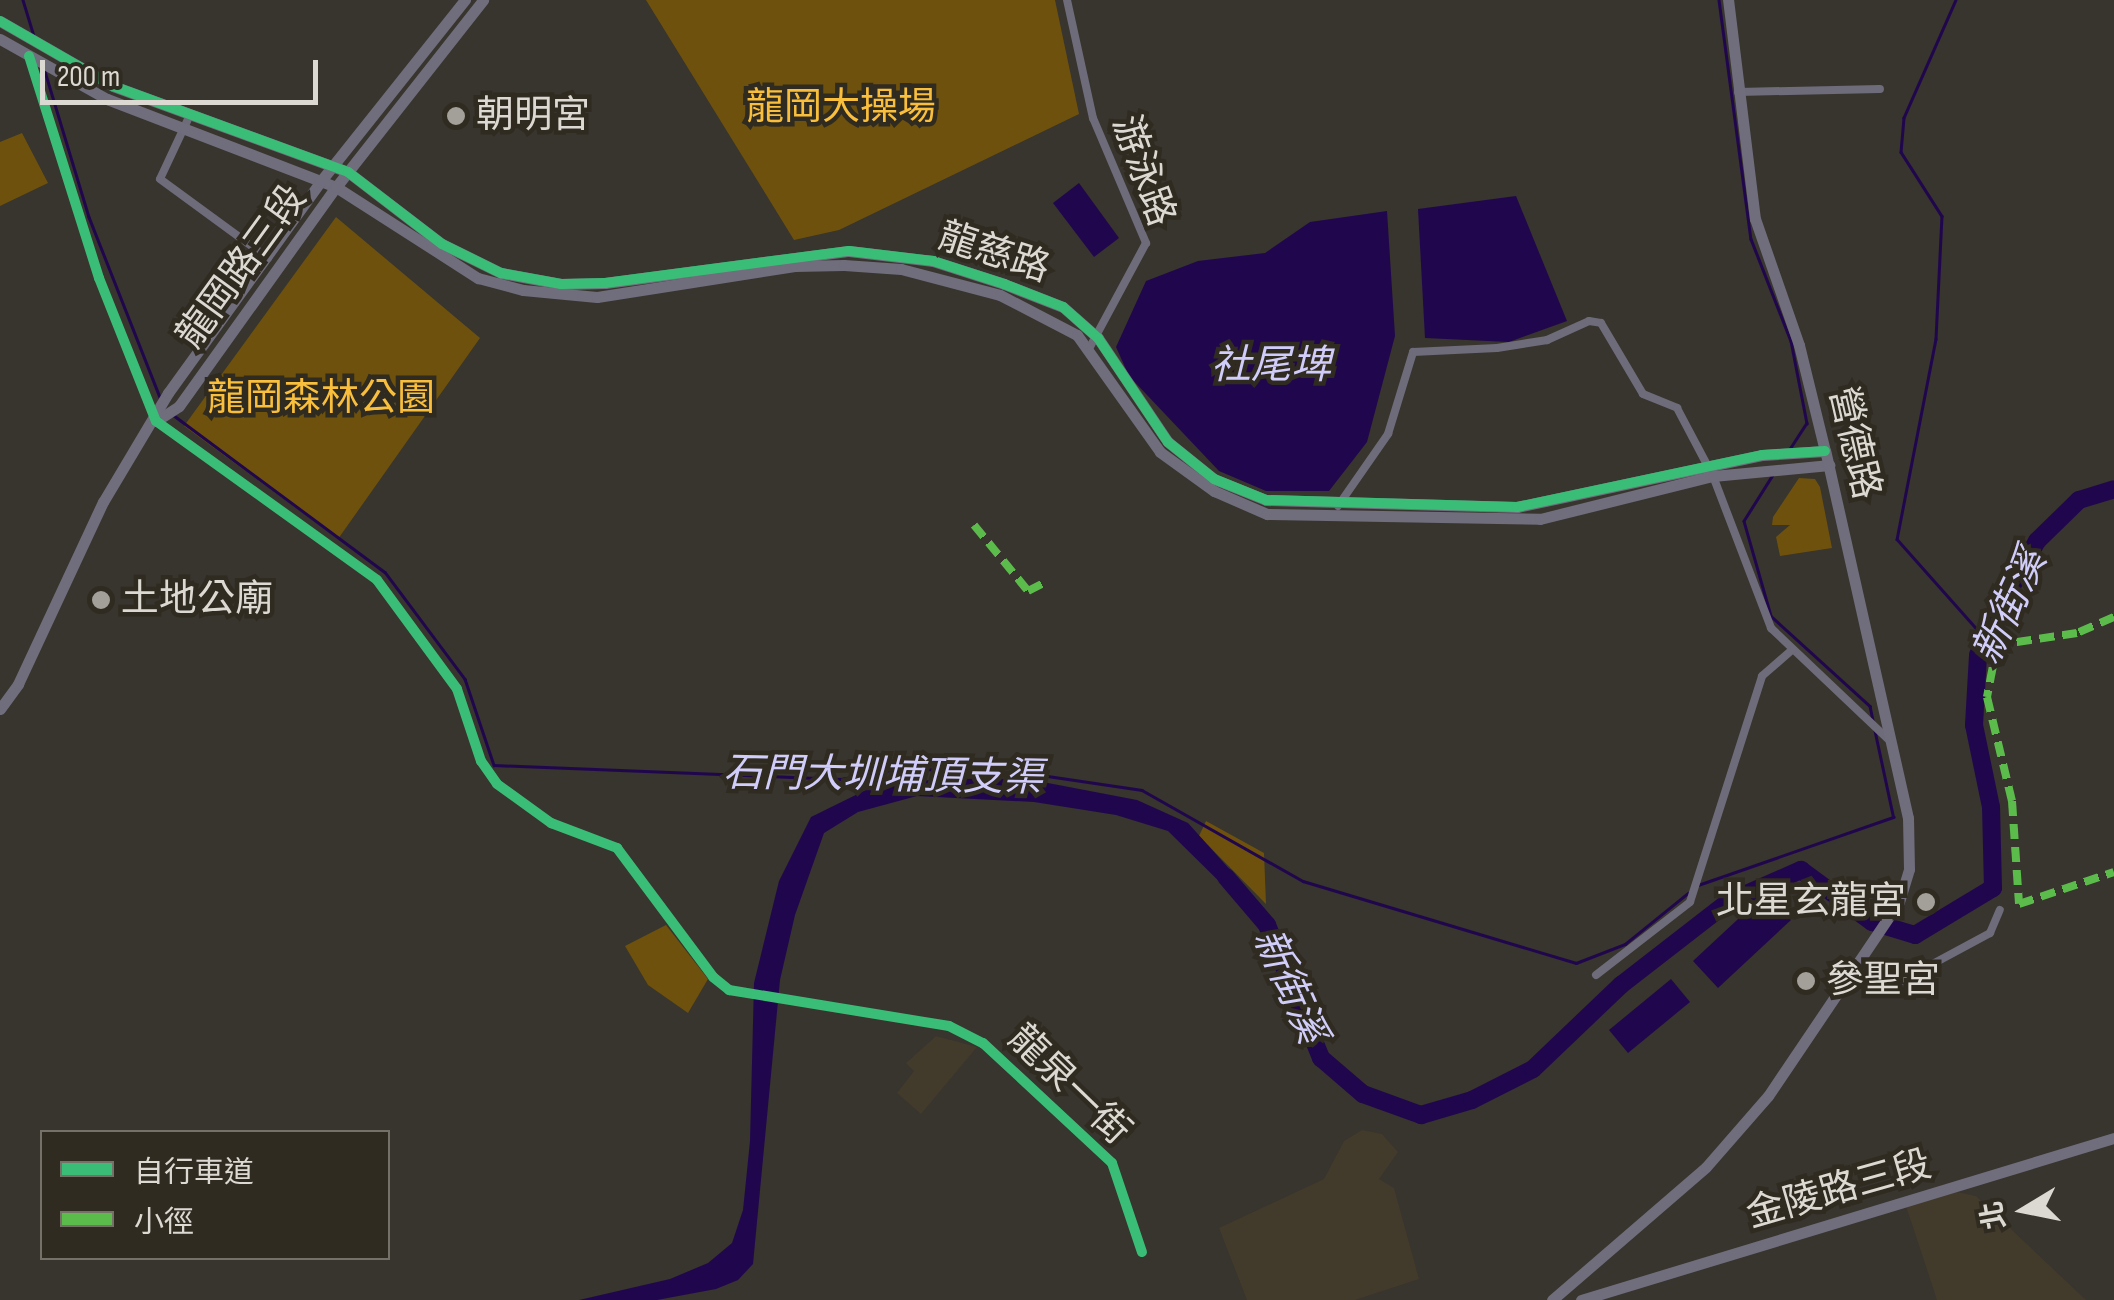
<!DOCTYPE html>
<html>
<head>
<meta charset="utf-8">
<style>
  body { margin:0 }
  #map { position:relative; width:2114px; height:1300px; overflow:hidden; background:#38342e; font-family:"Sofia Sans Condensed","Noto Sans TC",sans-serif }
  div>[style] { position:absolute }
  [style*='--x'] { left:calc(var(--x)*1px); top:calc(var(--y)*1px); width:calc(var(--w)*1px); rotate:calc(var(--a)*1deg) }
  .built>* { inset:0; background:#423a2b }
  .green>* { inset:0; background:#6e510c }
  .water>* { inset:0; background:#20074d }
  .stream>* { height:2.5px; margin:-1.25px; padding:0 1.25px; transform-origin:1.25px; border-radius:1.25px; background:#20074d }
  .river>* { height:18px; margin:-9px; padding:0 9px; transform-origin:9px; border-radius:9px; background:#20074d }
  .street>* { height:8px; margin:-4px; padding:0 4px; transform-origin:4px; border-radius:4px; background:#6e6b7a }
  .secondary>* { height:11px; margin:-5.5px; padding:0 5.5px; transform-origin:5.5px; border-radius:5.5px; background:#706d7c }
  .quiet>* { height:8px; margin-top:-4px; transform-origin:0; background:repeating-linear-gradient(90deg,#5cbc4b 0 15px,transparent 0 23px) }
  .cycleway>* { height:10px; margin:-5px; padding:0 5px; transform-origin:5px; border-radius:5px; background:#3abd76 }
  .dots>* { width:28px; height:28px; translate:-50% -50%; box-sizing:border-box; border:5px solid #302b21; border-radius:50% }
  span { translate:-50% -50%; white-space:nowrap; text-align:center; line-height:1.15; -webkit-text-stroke:9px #302b21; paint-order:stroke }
  .park-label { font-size:38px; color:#f8be3c }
  .poi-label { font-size:38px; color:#dcd9d2 }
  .left { translate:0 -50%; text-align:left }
  .right { translate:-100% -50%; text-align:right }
  .street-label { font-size:38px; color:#dcd9d2 }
  .water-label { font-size:40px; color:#d1cdfa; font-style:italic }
  .legend { position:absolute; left:40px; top:1130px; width:350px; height:130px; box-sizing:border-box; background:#302b21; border:2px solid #757168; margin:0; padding:12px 18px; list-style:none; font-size:30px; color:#dcd9d2 }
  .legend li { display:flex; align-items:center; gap:20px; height:50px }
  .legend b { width:50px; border:2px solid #757168 }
  .north { position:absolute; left:1974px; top:1160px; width:100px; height:100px; -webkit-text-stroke:8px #302b21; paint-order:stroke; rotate:260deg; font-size:28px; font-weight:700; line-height:40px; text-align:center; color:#dcd9d2 }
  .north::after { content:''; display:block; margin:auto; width:35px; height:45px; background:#dcd9d2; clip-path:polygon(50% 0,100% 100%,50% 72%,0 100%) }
  .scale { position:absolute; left:40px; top:60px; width:278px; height:45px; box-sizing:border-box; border:5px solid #dcd9d2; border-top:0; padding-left:12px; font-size:30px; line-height:35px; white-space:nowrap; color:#dcd9d2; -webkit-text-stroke:8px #302b21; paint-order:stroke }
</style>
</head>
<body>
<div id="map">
  <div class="built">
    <i style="clip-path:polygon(936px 1036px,977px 1047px,921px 1114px,897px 1093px,914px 1071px,906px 1063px)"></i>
    <i style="clip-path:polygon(1362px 1130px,1382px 1134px,1398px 1152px,1379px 1179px,1394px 1188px,1419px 1279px,1355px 1300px,1247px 1300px,1219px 1228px,1324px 1179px,1344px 1141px)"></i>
    <i style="clip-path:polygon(1957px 1192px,1976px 1196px,2086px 1300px,1937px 1300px,1906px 1206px)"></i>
  </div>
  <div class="green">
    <i style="clip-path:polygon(646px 0,1055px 0,1079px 114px,839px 230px,794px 240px)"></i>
    <i style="clip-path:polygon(22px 133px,48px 183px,0 206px,0 142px)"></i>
    <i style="clip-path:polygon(336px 217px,480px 338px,338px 539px,184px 426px)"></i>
    <i style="clip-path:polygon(1799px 478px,1815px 479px,1820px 487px,1832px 548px,1780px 556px,1776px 537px,1790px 525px,1772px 525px,1773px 517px)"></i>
    <i style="clip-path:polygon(1206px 821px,1264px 853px,1266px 904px,1199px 836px)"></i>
    <i style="clip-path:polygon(666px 925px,708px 979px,688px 1013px,648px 985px,625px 946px)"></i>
  </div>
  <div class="water">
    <i style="clip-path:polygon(1079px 183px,1119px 238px,1094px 257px,1053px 203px)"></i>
    <i style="clip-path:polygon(1516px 196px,1567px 321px,1509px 342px,1425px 338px,1418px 209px)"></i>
    <i style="clip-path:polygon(1387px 211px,1395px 336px,1367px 442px,1329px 491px,1266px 491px,1219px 471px,1129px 376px,1116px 347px,1146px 281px,1198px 261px,1265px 253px,1310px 222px)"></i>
    <i style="clip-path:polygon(946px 778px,1027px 779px,1137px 800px,1188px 823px,1250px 892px,1236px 898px,1168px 831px,1116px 815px,1034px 802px,917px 796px,858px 812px,824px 833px,795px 915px,780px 980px,753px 1264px,738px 1280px,716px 1289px,657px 1300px,579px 1300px,670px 1279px,708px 1263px,732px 1243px,743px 1210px,750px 1141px,754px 983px,779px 881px,811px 817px,872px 787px)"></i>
    <i style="clip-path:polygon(1766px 893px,1791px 920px,1718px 988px,1693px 961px)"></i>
    <i style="clip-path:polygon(1671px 979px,1690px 1002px,1628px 1053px,1609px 1030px)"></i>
  </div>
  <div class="stream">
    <i style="--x:23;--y:0;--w:39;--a:73"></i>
    <i style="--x:1719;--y:0;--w:241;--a:82.4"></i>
    <i style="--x:1751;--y:239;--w:110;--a:68.6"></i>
    <i style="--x:1791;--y:341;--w:84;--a:79"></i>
    <i style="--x:1807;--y:423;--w:30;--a:123"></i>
    <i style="--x:1956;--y:0;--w:129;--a:113.8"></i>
    <i style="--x:1904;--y:118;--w:34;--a:95"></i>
    <i style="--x:1901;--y:152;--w:76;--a:57.4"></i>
    <i style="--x:1942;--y:216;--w:123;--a:92.8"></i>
    <i style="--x:1936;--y:339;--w:204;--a:101"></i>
    <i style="--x:1897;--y:539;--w:132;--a:48.4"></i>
    <i style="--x:44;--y:68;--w:156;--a:73.2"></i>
    <i style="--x:89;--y:217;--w:197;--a:68.5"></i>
    <i style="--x:172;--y:414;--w:265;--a:36.6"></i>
    <i style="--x:385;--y:572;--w:134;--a:53.2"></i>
    <i style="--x:465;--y:679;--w:91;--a:71.4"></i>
    <i style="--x:494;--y:765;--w:347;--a:2.3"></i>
    <i style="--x:841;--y:779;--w:62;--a:-10.2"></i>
    <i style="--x:902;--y:768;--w:132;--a:2.6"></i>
    <i style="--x:1034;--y:774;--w:109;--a:8.4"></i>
    <i style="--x:1142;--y:790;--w:185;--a:29.5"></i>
    <i style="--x:1303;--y:881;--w:285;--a:16.7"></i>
    <i style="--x:1576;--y:963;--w:53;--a:-21.2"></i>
    <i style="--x:1625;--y:944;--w:81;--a:-39"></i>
    <i style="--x:1773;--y:475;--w:54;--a:122.2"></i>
    <i style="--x:1744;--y:521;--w:99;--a:74.1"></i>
    <i style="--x:1771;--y:616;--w:134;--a:42.3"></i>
    <i style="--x:1870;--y:706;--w:14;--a:78"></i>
    <i style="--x:1698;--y:885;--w:207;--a:-19.2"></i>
    <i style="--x:1893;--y:817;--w:91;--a:-102.1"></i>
  </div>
  <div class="river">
    <i style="--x:1226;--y:877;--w:63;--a:49.5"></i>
    <i style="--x:1267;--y:925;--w:144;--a:67.9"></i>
    <i style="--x:1321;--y:1058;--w:55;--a:40.6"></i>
    <i style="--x:1363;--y:1094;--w:62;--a:19.9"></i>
    <i style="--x:1421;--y:1115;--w:53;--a:-16.4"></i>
    <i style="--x:1472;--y:1100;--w:68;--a:-26.9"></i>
    <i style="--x:1533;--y:1069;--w:122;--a:-43.7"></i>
    <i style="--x:1621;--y:985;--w:135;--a:-37.8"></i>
    <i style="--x:1728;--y:902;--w:80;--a:-23.7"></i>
    <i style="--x:1801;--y:870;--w:88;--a:36.2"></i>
    <i style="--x:1872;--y:922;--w:45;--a:16.8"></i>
    <i style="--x:1915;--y:935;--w:91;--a:-31.1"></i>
    <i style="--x:1993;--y:888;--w:81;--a:-91.4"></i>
    <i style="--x:1991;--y:807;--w:84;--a:-101.7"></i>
    <i style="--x:1974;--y:725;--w:70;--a:-86.7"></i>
    <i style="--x:1978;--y:655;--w:38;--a:-67"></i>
    <i style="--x:1993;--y:620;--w:90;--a:-60.9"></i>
    <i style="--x:2037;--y:541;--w:59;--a:-44.3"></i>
    <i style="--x:2079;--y:500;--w:37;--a:-17"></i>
  </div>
  <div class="street">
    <i style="--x:1067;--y:0;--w:121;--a:77.6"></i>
    <i style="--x:1093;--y:118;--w:136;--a:67"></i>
    <i style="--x:1146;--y:243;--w:120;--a:118.3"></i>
    <i style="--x:29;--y:56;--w:233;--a:72.5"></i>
    <i style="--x:99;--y:278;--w:154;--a:68.3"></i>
    <i style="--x:156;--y:421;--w:272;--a:35.7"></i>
    <i style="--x:377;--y:580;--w:135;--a:53.7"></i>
    <i style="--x:457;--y:689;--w:76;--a:71.6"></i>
    <i style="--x:481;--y:761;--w:28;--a:55"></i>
    <i style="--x:497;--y:784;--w:67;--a:35.8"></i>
    <i style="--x:551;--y:823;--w:71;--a:20.7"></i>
    <i style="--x:617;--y:848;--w:161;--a:53.3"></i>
    <i style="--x:713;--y:977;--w:21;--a:39"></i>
    <i style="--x:729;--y:990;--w:223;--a:9.3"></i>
    <i style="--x:949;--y:1026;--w:38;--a:27"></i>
    <i style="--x:983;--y:1043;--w:176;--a:42.9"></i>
    <i style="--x:1112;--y:1163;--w:94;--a:71.4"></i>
    <i style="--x:1738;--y:92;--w:142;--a:-1.2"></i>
    <i style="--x:189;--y:117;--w:68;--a:115.1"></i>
    <i style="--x:160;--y:179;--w:134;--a:36.2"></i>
    <i style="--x:1338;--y:506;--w:88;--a:-55.2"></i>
    <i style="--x:1388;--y:434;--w:86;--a:-73"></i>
    <i style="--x:1413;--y:352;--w:84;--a:-2.7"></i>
    <i style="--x:1497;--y:348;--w:51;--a:-9.1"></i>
    <i style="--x:1547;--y:340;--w:46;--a:-24.3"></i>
    <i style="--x:1589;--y:321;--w:12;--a:9"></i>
    <i style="--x:1601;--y:323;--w:82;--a:59.4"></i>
    <i style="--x:1643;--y:394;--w:37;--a:22"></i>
    <i style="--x:1677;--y:408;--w:77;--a:62.1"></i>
    <i style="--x:1713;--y:476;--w:163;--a:69.1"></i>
    <i style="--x:1771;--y:628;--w:161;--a:43.5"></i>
    <i style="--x:1852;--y:972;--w:39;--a:24"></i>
    <i style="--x:1888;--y:988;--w:116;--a:-28.3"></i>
    <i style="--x:1990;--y:933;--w:25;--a:-67"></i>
    <i style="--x:1596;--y:975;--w:119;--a:-37.8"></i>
    <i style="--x:1690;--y:902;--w:237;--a:-72.3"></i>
    <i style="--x:1762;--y:676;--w:40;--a:-41"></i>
  </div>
  <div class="secondary">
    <i style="--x:0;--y:21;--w:130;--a:29.9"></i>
    <i style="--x:113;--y:86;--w:250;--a:20.1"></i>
    <i style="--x:348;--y:172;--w:118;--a:37.5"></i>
    <i style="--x:442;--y:244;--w:66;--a:26.2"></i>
    <i style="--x:501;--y:273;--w:61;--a:10.4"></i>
    <i style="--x:561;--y:284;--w:44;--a:-1.3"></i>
    <i style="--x:605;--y:283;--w:246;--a:-7.5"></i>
    <i style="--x:849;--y:251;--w:85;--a:6.8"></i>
    <i style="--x:933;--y:261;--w:75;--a:17.9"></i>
    <i style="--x:1004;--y:284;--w:63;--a:21.3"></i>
    <i style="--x:1063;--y:307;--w:47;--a:41.5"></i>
    <i style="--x:1098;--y:338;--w:125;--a:56.1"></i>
    <i style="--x:1168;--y:442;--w:59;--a:38.8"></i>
    <i style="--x:1214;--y:479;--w:56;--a:22"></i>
    <i style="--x:1266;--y:500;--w:251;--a:1.6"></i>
    <i style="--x:1517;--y:507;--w:250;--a:-12"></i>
    <i style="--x:1762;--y:455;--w:63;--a:-3.6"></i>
    <i style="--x:0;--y:39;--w:123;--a:29.3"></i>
    <i style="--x:107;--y:99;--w:245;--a:21"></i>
    <i style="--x:336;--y:187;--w:169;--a:32.7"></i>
    <i style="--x:478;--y:278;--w:47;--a:14.9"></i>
    <i style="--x:523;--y:290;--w:74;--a:5.4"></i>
    <i style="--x:597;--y:297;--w:200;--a:-8.9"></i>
    <i style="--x:795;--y:266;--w:49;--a:-1.2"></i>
    <i style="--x:844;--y:265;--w:57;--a:4"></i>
    <i style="--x:901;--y:269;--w:102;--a:14.7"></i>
    <i style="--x:1000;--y:295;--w:87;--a:27.5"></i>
    <i style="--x:1077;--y:335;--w:143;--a:54.6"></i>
    <i style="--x:1160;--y:452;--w:67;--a:35.8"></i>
    <i style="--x:1214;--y:491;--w:58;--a:23.5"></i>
    <i style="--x:1267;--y:514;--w:273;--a:1"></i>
    <i style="--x:1540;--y:519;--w:178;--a:-14"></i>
    <i style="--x:1713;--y:476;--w:117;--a:-5.4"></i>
    <i style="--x:156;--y:421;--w:27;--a:-33"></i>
    <i style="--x:179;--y:406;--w:269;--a:-54.4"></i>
    <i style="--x:336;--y:187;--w:238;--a:-51.8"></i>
    <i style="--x:0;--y:709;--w:31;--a:-54"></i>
    <i style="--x:18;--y:684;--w:201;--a:-65"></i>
    <i style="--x:103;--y:502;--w:127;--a:-59.2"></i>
    <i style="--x:168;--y:393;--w:260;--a:-54.2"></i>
    <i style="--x:320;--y:182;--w:233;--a:-51.5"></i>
    <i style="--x:1552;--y:1300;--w:203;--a:-40.8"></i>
    <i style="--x:1706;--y:1167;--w:94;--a:-48.9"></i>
    <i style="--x:1768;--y:1096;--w:234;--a:-56"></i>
    <i style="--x:1899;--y:902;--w:34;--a:-73"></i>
    <i style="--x:1909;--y:869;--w:51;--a:-91.1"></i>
    <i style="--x:1908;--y:818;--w:376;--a:-102.7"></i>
    <i style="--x:1825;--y:451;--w:109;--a:-103.8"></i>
    <i style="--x:1799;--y:345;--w:133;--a:-109.2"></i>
    <i style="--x:1755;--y:219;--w:221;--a:-97"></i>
    <i style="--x:1581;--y:1300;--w:557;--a:-16.91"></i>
  </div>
  <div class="quiet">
    <i style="--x:974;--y:525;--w:85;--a:50.7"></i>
    <i style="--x:1028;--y:591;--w:22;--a:-27"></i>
    <i style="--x:2114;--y:617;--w:40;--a:156.6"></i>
    <i style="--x:2077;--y:633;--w:81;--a:171.5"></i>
    <i style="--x:1997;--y:645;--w:53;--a:100.9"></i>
    <i style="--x:1987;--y:697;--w:107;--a:76.5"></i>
    <i style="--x:2012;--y:801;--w:103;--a:86.1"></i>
    <i style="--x:2019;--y:904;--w:100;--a:-18.6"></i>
  </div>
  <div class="cycleway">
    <i style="--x:0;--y:21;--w:130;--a:29.9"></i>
    <i style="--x:113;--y:86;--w:250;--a:20.1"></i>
    <i style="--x:348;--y:172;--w:118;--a:37.5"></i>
    <i style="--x:442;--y:244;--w:66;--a:26.2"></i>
    <i style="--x:501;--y:273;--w:61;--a:10.4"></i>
    <i style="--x:561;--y:284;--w:44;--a:-1.3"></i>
    <i style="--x:605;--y:283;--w:246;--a:-7.5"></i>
    <i style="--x:849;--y:251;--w:85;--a:6.8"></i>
    <i style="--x:933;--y:261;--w:75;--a:17.9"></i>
    <i style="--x:1004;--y:284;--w:63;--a:21.3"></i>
    <i style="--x:1063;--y:307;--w:47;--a:41.5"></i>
    <i style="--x:1098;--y:338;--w:125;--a:56.1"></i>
    <i style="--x:1168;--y:442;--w:59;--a:38.8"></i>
    <i style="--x:1214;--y:479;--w:56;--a:22"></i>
    <i style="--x:1266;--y:500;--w:251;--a:1.6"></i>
    <i style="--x:1517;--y:507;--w:250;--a:-12"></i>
    <i style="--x:1762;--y:455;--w:63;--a:-3.6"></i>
    <i style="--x:29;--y:56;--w:233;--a:72.5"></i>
    <i style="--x:99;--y:278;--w:154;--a:68.3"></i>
    <i style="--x:156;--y:421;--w:272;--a:35.7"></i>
    <i style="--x:377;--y:580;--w:135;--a:53.7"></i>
    <i style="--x:457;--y:689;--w:76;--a:71.6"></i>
    <i style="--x:481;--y:761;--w:28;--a:55"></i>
    <i style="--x:497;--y:784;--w:67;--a:35.8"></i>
    <i style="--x:551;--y:823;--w:71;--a:20.7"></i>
    <i style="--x:617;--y:848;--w:161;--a:53.3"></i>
    <i style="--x:713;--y:977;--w:21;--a:39"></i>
    <i style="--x:729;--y:990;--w:223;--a:9.3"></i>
    <i style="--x:949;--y:1026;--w:38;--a:27"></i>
    <i style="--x:983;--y:1043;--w:176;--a:42.9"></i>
    <i style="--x:1112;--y:1163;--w:94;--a:71.4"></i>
  </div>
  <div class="dots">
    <i style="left:456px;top:116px;background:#a39f99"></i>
    <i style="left:101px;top:600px;background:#a39f99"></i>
    <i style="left:1926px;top:902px;background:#a39f99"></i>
    <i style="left:1806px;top:981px;background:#a39f99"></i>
  </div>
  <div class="park-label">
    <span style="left:841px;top:108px">龍岡大操場</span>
    <span style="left:321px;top:399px">龍岡森林公園</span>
  </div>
  <div class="poi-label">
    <span class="left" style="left:476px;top:116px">朝明宮</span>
    <span class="left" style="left:121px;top:600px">土地公廟</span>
    <span class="right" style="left:1906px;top:902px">北星玄龍宮</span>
    <span class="left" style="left:1826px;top:981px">參聖宮</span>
  </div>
  <div class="street-label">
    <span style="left:1143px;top:171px;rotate:70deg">游泳路</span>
    <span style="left:994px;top:253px;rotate:18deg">龍慈路</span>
    <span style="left:242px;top:267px;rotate:-54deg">龍岡路三段</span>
    <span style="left:1854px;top:443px;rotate:77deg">營德路</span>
    <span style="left:1069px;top:1085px;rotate:44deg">龍泉一街</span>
    <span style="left:1839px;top:1190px;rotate:-16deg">金陵路三段</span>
  </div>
  <div class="water-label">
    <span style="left:1271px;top:366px">社尾埤</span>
    <span style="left:2010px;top:607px;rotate:-65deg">新街溪</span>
    <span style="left:883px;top:776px;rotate:1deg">石門大圳埔頂支渠</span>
    <span style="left:1289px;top:986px;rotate:66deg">新街溪</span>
  </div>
  <ul class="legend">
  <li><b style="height:12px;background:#3abd76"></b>自行車道</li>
  <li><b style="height:12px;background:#5cbc4b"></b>小徑</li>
  </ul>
  <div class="north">北</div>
  <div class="scale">200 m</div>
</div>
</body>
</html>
